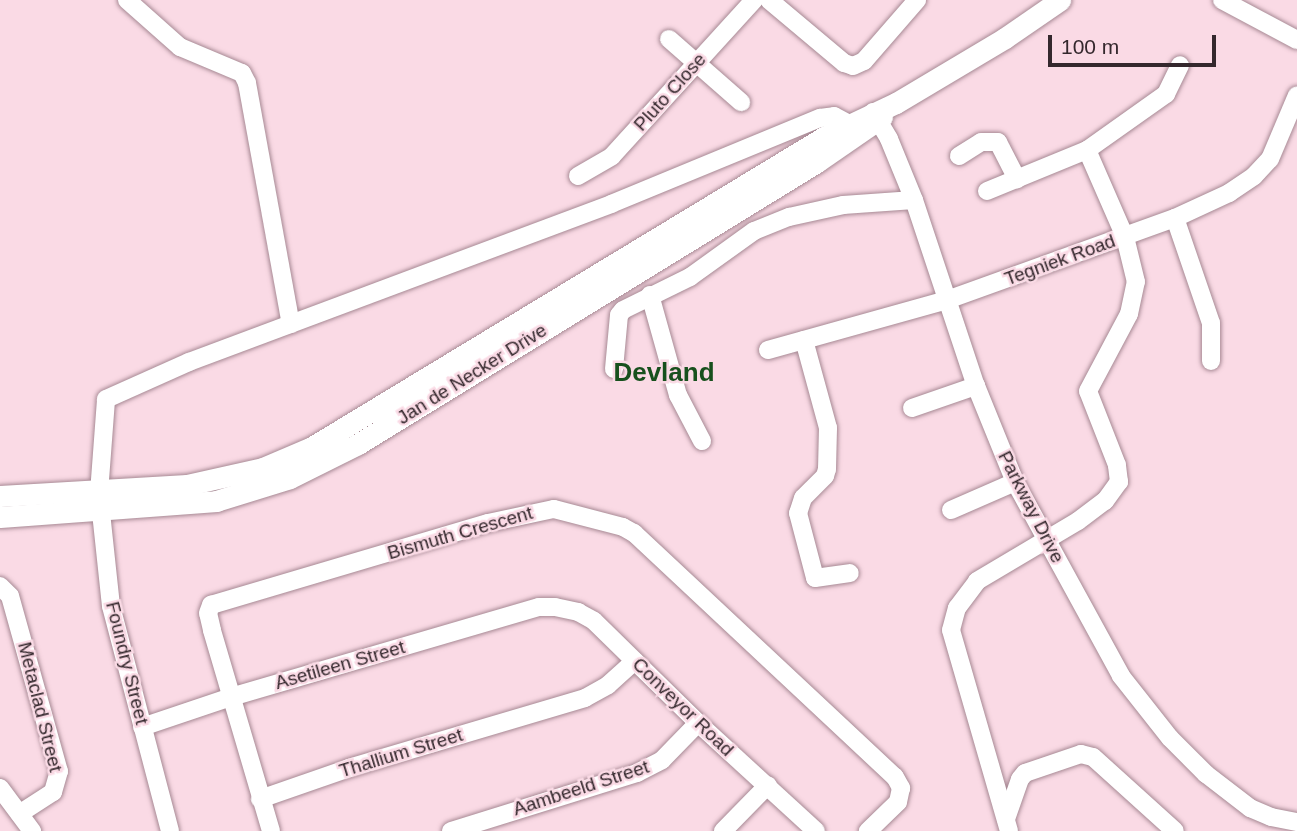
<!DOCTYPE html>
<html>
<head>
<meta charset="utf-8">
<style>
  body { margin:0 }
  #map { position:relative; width:1297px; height:831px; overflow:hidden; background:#fadae5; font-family:Arial,sans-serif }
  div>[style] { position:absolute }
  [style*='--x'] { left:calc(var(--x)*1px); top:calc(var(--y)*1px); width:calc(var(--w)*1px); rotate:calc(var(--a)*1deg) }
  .roads { filter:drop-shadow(0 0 2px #a78994) drop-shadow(0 0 2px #a78994) }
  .minor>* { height:18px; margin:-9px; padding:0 9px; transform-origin:9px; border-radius:9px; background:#fff }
  .major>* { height:21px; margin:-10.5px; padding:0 10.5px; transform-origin:10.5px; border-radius:10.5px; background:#fff }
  span { translate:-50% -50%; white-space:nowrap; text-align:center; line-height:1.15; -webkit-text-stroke:5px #fadae5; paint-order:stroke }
  .street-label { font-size:19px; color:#34282d }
  .district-label { font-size:26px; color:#17501d; font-weight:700 }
  .scale { position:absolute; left:1048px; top:35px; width:168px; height:32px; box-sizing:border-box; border:4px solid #34282d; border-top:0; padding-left:9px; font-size:21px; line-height:24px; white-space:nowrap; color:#34282d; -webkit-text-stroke:5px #fadae5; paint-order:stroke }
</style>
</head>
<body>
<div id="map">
  <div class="roads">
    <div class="minor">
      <i style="--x:127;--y:0;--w:71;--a:41.6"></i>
      <i style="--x:180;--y:47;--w:67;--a:22.8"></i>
      <i style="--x:242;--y:73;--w:11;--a:63"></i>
      <i style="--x:247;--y:83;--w:245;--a:79.7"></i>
      <i style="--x:769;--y:0;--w:98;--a:40"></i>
      <i style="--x:844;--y:63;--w:9;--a:18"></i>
      <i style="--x:853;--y:66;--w:12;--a:-24"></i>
      <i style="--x:864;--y:61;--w:81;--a:-49"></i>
      <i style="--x:1222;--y:0;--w:85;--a:28.1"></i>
      <i style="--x:669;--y:39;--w:96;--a:41.2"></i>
      <i style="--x:873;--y:112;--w:31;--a:59"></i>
      <i style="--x:889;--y:139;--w:66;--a:67.7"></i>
      <i style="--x:914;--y:200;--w:196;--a:71.6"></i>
      <i style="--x:976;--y:386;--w:104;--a:67.9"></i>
      <i style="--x:1015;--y:482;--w:221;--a:61.3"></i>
      <i style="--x:1121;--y:676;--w:79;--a:51.7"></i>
      <i style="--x:1170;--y:738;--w:51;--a:45"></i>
      <i style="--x:1206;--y:774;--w:56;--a:37.7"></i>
      <i style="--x:1250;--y:808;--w:23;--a:23"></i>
      <i style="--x:1271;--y:817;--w:26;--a:11"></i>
      <i style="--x:959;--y:156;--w:26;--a:-32"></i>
      <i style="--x:981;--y:142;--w:17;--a:0"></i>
      <i style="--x:998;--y:142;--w:42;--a:62.8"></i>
      <i style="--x:578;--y:176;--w:39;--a:-30"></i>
      <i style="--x:612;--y:156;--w:211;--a:-47.7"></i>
      <i style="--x:987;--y:191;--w:108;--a:-22.3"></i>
      <i style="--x:1087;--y:150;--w:97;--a:-35.3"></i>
      <i style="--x:1166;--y:94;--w:32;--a:-64"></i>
      <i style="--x:1175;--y:218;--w:111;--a:71.1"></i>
      <i style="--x:1211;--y:323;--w:38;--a:90"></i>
      <i style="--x:650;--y:295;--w:104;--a:74.4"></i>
      <i style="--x:678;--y:395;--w:52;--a:62.4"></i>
      <i style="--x:804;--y:340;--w:91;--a:74.7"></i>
      <i style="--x:828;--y:428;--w:41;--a:91.4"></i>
      <i style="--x:827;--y:469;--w:7;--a:106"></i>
      <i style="--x:825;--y:476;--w:31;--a:135"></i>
      <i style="--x:803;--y:498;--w:16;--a:108"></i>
      <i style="--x:798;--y:513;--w:67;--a:75.3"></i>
      <i style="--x:815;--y:578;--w:35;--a:-8"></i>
      <i style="--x:768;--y:350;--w:186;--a:-15.6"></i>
      <i style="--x:947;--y:300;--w:242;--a:-19.8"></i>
      <i style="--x:1175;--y:218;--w:60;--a:-24.8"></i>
      <i style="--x:1229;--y:193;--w:30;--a:-34"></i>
      <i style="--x:1254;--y:176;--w:23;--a:-47"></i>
      <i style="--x:1270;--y:159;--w:69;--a:-67.1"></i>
      <i style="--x:614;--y:369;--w:54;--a:-84.7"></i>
      <i style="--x:619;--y:315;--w:6;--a:-51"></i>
      <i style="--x:623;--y:310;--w:75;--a:-26.2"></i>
      <i style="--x:690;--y:277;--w:79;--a:-35.7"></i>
      <i style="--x:754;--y:231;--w:38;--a:-22"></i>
      <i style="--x:789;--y:217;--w:55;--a:-12.5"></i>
      <i style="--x:843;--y:205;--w:71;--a:-4"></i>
      <i style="--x:912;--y:408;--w:68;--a:-19"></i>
      <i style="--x:951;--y:510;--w:70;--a:-23.6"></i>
      <i style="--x:0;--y:586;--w:14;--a:45"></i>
      <i style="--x:10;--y:596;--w:182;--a:74.4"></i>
      <i style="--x:59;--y:771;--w:22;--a:106"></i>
      <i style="--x:53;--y:792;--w:40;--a:147.1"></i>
      <i style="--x:142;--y:727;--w:94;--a:-18.6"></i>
      <i style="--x:231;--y:697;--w:321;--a:-16.3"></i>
      <i style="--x:539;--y:607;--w:16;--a:0"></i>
      <i style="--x:555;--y:607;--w:24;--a:12"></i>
      <i style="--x:578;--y:612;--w:18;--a:29"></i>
      <i style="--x:594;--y:621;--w:146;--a:44.4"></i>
      <i style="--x:698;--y:723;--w:160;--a:42.5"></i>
      <i style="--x:0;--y:788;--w:54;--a:53.3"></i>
      <i style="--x:260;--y:799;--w:94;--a:-19.2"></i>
      <i style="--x:349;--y:768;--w:246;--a:-16.5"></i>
      <i style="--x:585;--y:698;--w:26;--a:-29"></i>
      <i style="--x:608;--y:685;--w:36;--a:-42"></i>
      <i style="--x:1006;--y:819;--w:42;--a:-70.7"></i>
      <i style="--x:1020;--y:779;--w:8;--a:-50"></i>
      <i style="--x:1025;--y:773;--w:59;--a:-18.7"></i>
      <i style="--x:1081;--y:754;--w:12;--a:14"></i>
      <i style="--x:1093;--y:757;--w:110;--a:42.1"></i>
      <i style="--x:170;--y:831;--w:233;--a:-104.7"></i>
      <i style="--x:111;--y:606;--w:114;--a:-96.1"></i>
      <i style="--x:99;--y:493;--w:94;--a:-85.7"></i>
      <i style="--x:106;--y:399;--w:91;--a:-24"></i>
      <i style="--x:189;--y:362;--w:451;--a:-20.5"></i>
      <i style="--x:611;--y:204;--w:226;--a:-22.4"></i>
      <i style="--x:820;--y:118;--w:14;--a:-8"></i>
      <i style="--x:834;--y:116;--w:17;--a:28"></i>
      <i style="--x:271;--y:831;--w:209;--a:-106.4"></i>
      <i style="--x:212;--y:630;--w:17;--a:-103"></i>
      <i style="--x:208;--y:613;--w:9;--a:-69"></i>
      <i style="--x:211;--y:605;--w:289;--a:-16.5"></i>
      <i style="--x:488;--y:523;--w:67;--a:-12"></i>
      <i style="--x:554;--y:509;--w:71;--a:14.6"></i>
      <i style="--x:623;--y:527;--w:13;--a:29"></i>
      <i style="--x:634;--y:533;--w:357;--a:43.1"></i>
      <i style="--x:895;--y:777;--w:13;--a:61"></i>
      <i style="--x:901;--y:788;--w:14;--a:102"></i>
      <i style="--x:898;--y:802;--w:42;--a:136"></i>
      <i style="--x:451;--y:831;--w:195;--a:-17.3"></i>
      <i style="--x:637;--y:773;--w:28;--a:-27"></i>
      <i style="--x:662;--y:760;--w:52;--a:-45.8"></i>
      <i style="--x:723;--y:831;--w:64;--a:-45.6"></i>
      <i style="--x:1009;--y:831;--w:209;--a:-106.1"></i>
      <i style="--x:951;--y:630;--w:23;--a:-75"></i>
      <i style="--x:957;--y:608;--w:34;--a:-53"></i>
      <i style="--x:977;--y:581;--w:117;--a:-30.7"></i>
      <i style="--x:1078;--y:521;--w:34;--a:-37"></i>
      <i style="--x:1105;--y:501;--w:24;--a:-54"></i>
      <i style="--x:1119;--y:482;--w:17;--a:-97"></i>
      <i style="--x:1117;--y:465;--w:79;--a:-111.4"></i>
      <i style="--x:1088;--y:391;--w:87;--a:-62"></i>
      <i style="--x:1129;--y:314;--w:33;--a:-78"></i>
      <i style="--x:1136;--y:282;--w:46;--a:-103.7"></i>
      <i style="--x:1125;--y:237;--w:95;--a:-113.6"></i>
    </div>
    <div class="major">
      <i style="--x:0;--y:496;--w:187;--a:-3.4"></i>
      <i style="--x:187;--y:485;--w:78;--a:-12.6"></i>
      <i style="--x:263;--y:468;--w:53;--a:-23.2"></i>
      <i style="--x:312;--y:447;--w:599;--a:-31.19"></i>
      <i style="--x:824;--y:137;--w:80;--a:-25.3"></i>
      <i style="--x:896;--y:103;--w:127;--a:-30.8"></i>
      <i style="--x:1005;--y:38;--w:67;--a:-34.6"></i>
      <i style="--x:0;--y:517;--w:217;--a:-4.2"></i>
      <i style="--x:216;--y:501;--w:77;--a:-17.3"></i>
      <i style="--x:290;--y:478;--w:76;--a:-26.6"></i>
      <i style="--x:358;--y:444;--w:539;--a:-31.57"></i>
      <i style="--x:817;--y:162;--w:79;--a:-34.7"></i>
    </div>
  </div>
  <div class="street-label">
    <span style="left:670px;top:92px;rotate:-48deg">Pluto Close</span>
    <span style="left:1060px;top:260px;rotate:-20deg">Tegniek Road</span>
    <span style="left:472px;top:374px;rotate:-32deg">Jan de Necker Drive</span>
    <span style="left:1031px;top:507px;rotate:63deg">Parkway Drive</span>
    <span style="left:460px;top:533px;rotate:-16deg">Bismuth Crescent</span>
    <span style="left:127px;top:663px;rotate:76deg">Foundry Street</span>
    <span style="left:340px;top:665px;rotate:-16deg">Asetileen Street</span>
    <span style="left:40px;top:707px;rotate:76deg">Metaclad Street</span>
    <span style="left:683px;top:707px;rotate:44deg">Conveyor Road</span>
    <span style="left:401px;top:753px;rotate:-17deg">Thallium Street</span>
    <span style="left:581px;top:788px;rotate:-18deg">Aambeeld Street</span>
  </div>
  <div class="district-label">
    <span style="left:664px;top:373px">Devland</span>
  </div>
  <div class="scale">100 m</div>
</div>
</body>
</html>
